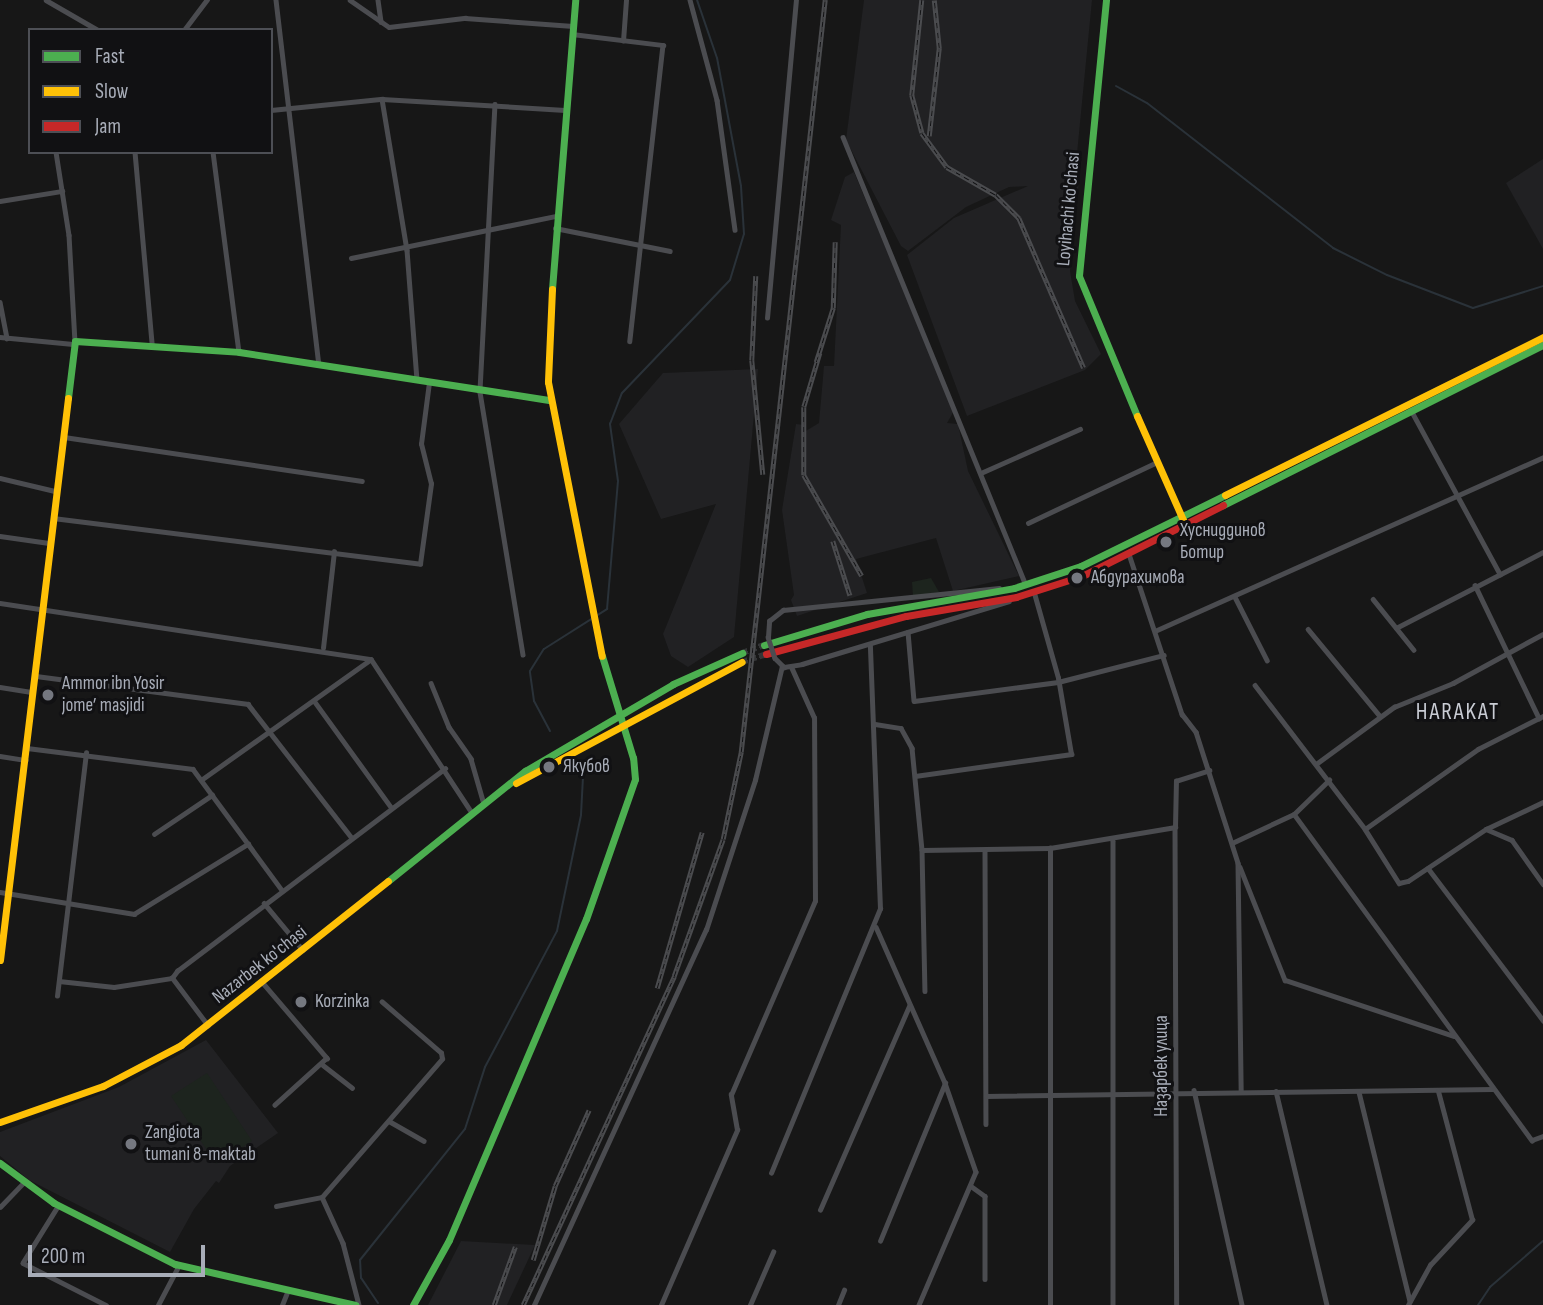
<!DOCTYPE html>
<html>
<head>
<meta charset="utf-8">
<style>
  body { margin:0 }
  #map { position:relative; width:1543px; height:1305px; overflow:hidden; background:#171717; font-family:"Sofia Sans Condensed",sans-serif }
  div>[style] { position:absolute }
  [style*='--x'] { left:calc(var(--x)*1px); top:calc(var(--y)*1px); width:calc(var(--w)*1px); rotate:calc(var(--a)*1deg) }
  .built>* { inset:0; background:#212123 }
  .green>* { inset:0; background:#1d241e }
  .stream>* { height:2px; margin:-1px; padding:0 1px; transform-origin:1px; border-radius:1px; background:#2a3239 }
  .secondary-tunnel>* { height:6px; margin-top:-3px; transform-origin:0; background:repeating-linear-gradient(90deg,#343537 0 6px,transparent 0 9px) }
  .street>* { height:4.5px; margin:-2.25px; padding:0 2.25px; transform-origin:2.25px; border-radius:2.25px; background:#4b4c50 }
  .fast>* { height:7px; margin:-3.5px; padding:0 3.5px; transform-origin:3.5px; border-radius:3.5px; background:#4caf50 }
  .slow>* { height:7px; margin:-3.5px; padding:0 3.5px; transform-origin:3.5px; border-radius:3.5px; background:#ffc107 }
  .jam>* { height:7px; margin:-3.5px; padding:0 3.5px; transform-origin:3.5px; border-radius:3.5px; background:#c62828 }
  .rail>* { height:4.5px; margin-top:-2.25px; transform-origin:0; background:repeating-linear-gradient(90deg,#111113 0 5px,#4b4c4f 0 10px); box-sizing:border-box; border-block:2px solid #4b4c4f }
  .street-bridge>* { height:4.5px; margin:-2.25px; padding:0 2.25px; transform-origin:2.25px; border-radius:2.25px; background:#4b4c50 }
  .dots>* { width:19px; height:19px; translate:-50% -50%; box-sizing:border-box; border:4px solid #111113; border-radius:50% }
  span { translate:-50% -50%; white-space:nowrap; text-align:center; line-height:1.15; -webkit-text-stroke:6px #111113; paint-order:stroke }
  .street-label { font-size:19px; color:#a8adb8 }
  .poi-label { font-size:19px; color:#a8adb8 }
  .left { translate:0 -50%; text-align:left }
  .quarter-label { font-size:23px; color:#c9ccd4; letter-spacing:2px }
  .legend { position:absolute; left:28px; top:28px; width:245px; height:126px; box-sizing:border-box; background:#111113; border:2px solid #4d4f55; margin:0; padding:9px 12px; list-style:none; font-size:21px; color:#a8adb8 }
  .legend li { display:flex; align-items:center; gap:14px; height:35px }
  .legend b { width:35px; border:2px solid #4d4f55 }
  .scale { position:absolute; left:28px; top:1245px; width:177px; height:32px; box-sizing:border-box; border:4px solid #a8adb8; border-top:0; padding-left:9px; font-size:21px; line-height:24px; white-space:nowrap; color:#a8adb8; -webkit-text-stroke:5px #111113; paint-order:stroke }
</style>
</head>
<body>
<div id="map">
  <div class="built">
    <i style="clip-path:polygon(864px 0,1092px 0,1075px 174px,1067px 175px,1067px 181px,1079px 180px,1070px 271px,1075px 301px,1101px 354px,1085px 370px,967px 416px,907px 255px,954px 218px,1028px 186px,1009px 187px,966px 207px,908px 251px,901px 246px,846px 140px)"></i>
    <i style="clip-path:polygon(1543px 159px,1543px 249px,1506px 183px)"></i>
    <i style="clip-path:polygon(854px 172px,954px 411px,947px 423px,958px 424px,968px 471px,1019px 576px,953px 591px,936px 538px,856px 559px,867px 593px,797px 616px,791px 600px,794px 595px,782px 510px,796px 424px,805px 425px,804px 432px,819px 423px,824px 366px,834px 366px,841px 225px,831px 220px,845px 177px)"></i>
    <i style="clip-path:polygon(758px 369px,734px 637px,688px 667px,671px 656px,663px 634px,716px 504px,661px 519px,619px 424px,663px 373px)"></i>
    <i style="clip-path:polygon(206px 1040px,278px 1133px,230px 1166px,219px 1183px,216px 1181px,194px 1209px,170px 1252px,29px 1180px,0 1156px,0 1132px,119px 1087px)"></i>
    <i style="clip-path:polygon(461px 1241px,535px 1245px,507px 1305px,428px 1305px)"></i>
  </div>
  <div class="green">
    <i style="clip-path:polygon(931px 578px,939px 592px,913px 596px,912px 582px)"></i>
    <i style="clip-path:polygon(207px 1073px,252px 1141px,216px 1164px,171px 1096px)"></i>
  </div>
  <div class="stream">
    <i style="--x:1116;--y:86;--w:35;--a:29"></i>
    <i style="--x:1147;--y:103;--w:236;--a:37.9"></i>
    <i style="--x:1333;--y:248;--w:60;--a:26.6"></i>
    <i style="--x:1387;--y:275;--w:92;--a:21"></i>
    <i style="--x:1473;--y:308;--w:73;--a:-17.4"></i>
    <i style="--x:550;--y:731;--w:34;--a:-118"></i>
    <i style="--x:534;--y:701;--w:30;--a:-98"></i>
    <i style="--x:530;--y:671;--w:26;--a:-58"></i>
    <i style="--x:544;--y:649;--w:75;--a:-32.4"></i>
    <i style="--x:607;--y:609;--w:128;--a:-85.1"></i>
    <i style="--x:618;--y:481;--w:58;--a:-98"></i>
    <i style="--x:610;--y:424;--w:33;--a:-69"></i>
    <i style="--x:622;--y:393;--w:156;--a:-46.3"></i>
    <i style="--x:730;--y:280;--w:48;--a:-73.1"></i>
    <i style="--x:744;--y:234;--w:48;--a:-93.6"></i>
    <i style="--x:741;--y:186;--w:130;--a:-100.6"></i>
    <i style="--x:717;--y:58;--w:61;--a:-109"></i>
    <i style="--x:378;--y:1303;--w:30;--a:-124"></i>
    <i style="--x:361;--y:1278;--w:18;--a:-93"></i>
    <i style="--x:360;--y:1260;--w:168;--a:-51.3"></i>
    <i style="--x:465;--y:1129;--w:65;--a:-72.1"></i>
    <i style="--x:485;--y:1067;--w:154;--a:-62.1"></i>
    <i style="--x:557;--y:931;--w:118;--a:-78.3"></i>
    <i style="--x:581;--y:815;--w:38;--a:-87"></i>
    <i style="--x:583;--y:777;--w:17;--a:-126"></i>
    <i style="--x:1478;--y:1305;--w:22;--a:-56"></i>
    <i style="--x:1490;--y:1287;--w:70;--a:-41"></i>
  </div>
  <div class="secondary-tunnel">
    <i style="--x:742;--y:653;--w:23;--a:-20"></i>
    <i style="--x:742;--y:662;--w:25;--a:-18"></i>
  </div>
  <div class="street">
    <i style="--x:46;--y:0;--w:60;--a:30"></i>
    <i style="--x:276;--y:0;--w:367;--a:83.3"></i>
    <i style="--x:350;--y:0;--w:47;--a:34.7"></i>
    <i style="--x:389;--y:27;--w:77;--a:-6.8"></i>
    <i style="--x:465;--y:18;--w:108;--a:4.2"></i>
    <i style="--x:378;--y:0;--w:22;--a:82"></i>
    <i style="--x:690;--y:0;--w:104;--a:74.9"></i>
    <i style="--x:717;--y:100;--w:131;--a:82.1"></i>
    <i style="--x:184;--y:30;--w:38;--a:-53"></i>
    <i style="--x:572;--y:34;--w:92;--a:6.9"></i>
    <i style="--x:663;--y:45;--w:298;--a:96.4"></i>
    <i style="--x:623;--y:41;--w:41;--a:-85.8"></i>
    <i style="--x:382;--y:99;--w:153;--a:80.6"></i>
    <i style="--x:407;--y:250;--w:129;--a:85.6"></i>
    <i style="--x:495;--y:104;--w:288;--a:93"></i>
    <i style="--x:480;--y:392;--w:266;--a:80.7"></i>
    <i style="--x:271;--y:110;--w:112;--a:-5.7"></i>
    <i style="--x:382;--y:99;--w:183;--a:3.4"></i>
    <i style="--x:843;--y:137;--w:483;--a:67.8"></i>
    <i style="--x:56;--y:152;--w:84;--a:81.1"></i>
    <i style="--x:69;--y:235;--w:106;--a:86.8"></i>
    <i style="--x:135;--y:152;--w:193;--a:84.9"></i>
    <i style="--x:213;--y:152;--w:202;--a:82.6"></i>
    <i style="--x:0;--y:201;--w:63;--a:-9.2"></i>
    <i style="--x:555;--y:228;--w:117;--a:11.3"></i>
    <i style="--x:351;--y:258;--w:209;--a:-11.6"></i>
    <i style="--x:0;--y:302;--w:37;--a:79"></i>
    <i style="--x:767;--y:318;--w:319;--a:-84.8"></i>
    <i style="--x:0;--y:337;--w:73;--a:5.5"></i>
    <i style="--x:1411;--y:410;--w:187;--a:61.5"></i>
    <i style="--x:64;--y:437;--w:301;--a:8.4"></i>
    <i style="--x:983;--y:472;--w:106;--a:-23.9"></i>
    <i style="--x:0;--y:478;--w:57;--a:13.3"></i>
    <i style="--x:53;--y:518;--w:370;--a:7.1"></i>
    <i style="--x:420;--y:564;--w:81;--a:-82.2"></i>
    <i style="--x:431;--y:484;--w:41;--a:-104"></i>
    <i style="--x:421;--y:444;--w:63;--a:-82.6"></i>
    <i style="--x:1028;--y:523;--w:143;--a:-25.3"></i>
    <i style="--x:0;--y:536;--w:49;--a:8.1"></i>
    <i style="--x:1129;--y:554;--w:169;--a:71.7"></i>
    <i style="--x:1182;--y:714;--w:23;--a:52"></i>
    <i style="--x:1196;--y:732;--w:138;--a:72.2"></i>
    <i style="--x:1238;--y:863;--w:228;--a:89.2"></i>
    <i style="--x:1475;--y:585;--w:148;--a:64.3"></i>
    <i style="--x:1235;--y:597;--w:71;--a:63.1"></i>
    <i style="--x:1373;--y:599;--w:65;--a:51.2"></i>
    <i style="--x:0;--y:603;--w:375;--a:8.6"></i>
    <i style="--x:371;--y:659;--w:184;--a:56.7"></i>
    <i style="--x:1396;--y:628;--w:165;--a:-27.3"></i>
    <i style="--x:1308;--y:629;--w:113;--a:50.4"></i>
    <i style="--x:1157;--y:630;--w:423;--a:-24.1"></i>
    <i style="--x:908;--y:632;--w:69;--a:85"></i>
    <i style="--x:914;--y:701;--w:145;--a:-7.5"></i>
    <i style="--x:1058;--y:682;--w:109;--a:-14.3"></i>
    <i style="--x:768;--y:637;--w:16;--a:-86"></i>
    <i style="--x:769;--y:621;--w:18;--a:-38"></i>
    <i style="--x:783;--y:610;--w:217;--a:-5.8"></i>
    <i style="--x:323;--y:648;--w:97;--a:-83.5"></i>
    <i style="--x:775;--y:658;--w:13;--a:45"></i>
    <i style="--x:784;--y:667;--w:18;--a:-9"></i>
    <i style="--x:802;--y:664;--w:216;--a:-16.9"></i>
    <i style="--x:36;--y:676;--w:214;--a:7.5"></i>
    <i style="--x:248;--y:704;--w:168;--a:52.2"></i>
    <i style="--x:431;--y:683;--w:48;--a:67.8"></i>
    <i style="--x:449;--y:727;--w:39;--a:55"></i>
    <i style="--x:471;--y:759;--w:47;--a:73.9"></i>
    <i style="--x:1255;--y:685;--w:181;--a:52.6"></i>
    <i style="--x:1365;--y:829;--w:64;--a:57.8"></i>
    <i style="--x:1399;--y:883;--w:9;--a:-13"></i>
    <i style="--x:1408;--y:881;--w:94;--a:-33.7"></i>
    <i style="--x:1486;--y:829;--w:28;--a:23"></i>
    <i style="--x:1512;--y:840;--w:54;--a:54.8"></i>
    <i style="--x:0;--y:687;--w:33;--a:9"></i>
    <i style="--x:315;--y:702;--w:130;--a:54.1"></i>
    <i style="--x:875;--y:724;--w:26;--a:9"></i>
    <i style="--x:901;--y:728;--w:23;--a:61"></i>
    <i style="--x:912;--y:748;--w:102;--a:84.4"></i>
    <i style="--x:922;--y:850;--w:141;--a:88.8"></i>
    <i style="--x:27;--y:748;--w:167;--a:7.2"></i>
    <i style="--x:193;--y:769;--w:149;--a:53.7"></i>
    <i style="--x:0;--y:756;--w:26;--a:9"></i>
    <i style="--x:1316;--y:764;--w:97;--a:-36.2"></i>
    <i style="--x:1394;--y:707;--w:64;--a:-22.1"></i>
    <i style="--x:1453;--y:683;--w:102;--a:-28.6"></i>
    <i style="--x:915;--y:776;--w:158;--a:-8"></i>
    <i style="--x:1071;--y:754;--w:77;--a:-99.7"></i>
    <i style="--x:1058;--y:678;--w:88;--a:-105.8"></i>
    <i style="--x:201;--y:780;--w:207;--a:-35.4"></i>
    <i style="--x:1294;--y:814;--w:404;--a:53.9"></i>
    <i style="--x:1532;--y:1140;--w:12;--a:-20"></i>
    <i style="--x:1175;--y:827;--w:478;--a:89.8"></i>
    <i style="--x:1365;--y:829;--w:138;--a:-35.3"></i>
    <i style="--x:1478;--y:749;--w:73;--a:-26.9"></i>
    <i style="--x:1486;--y:829;--w:63;--a:-25.3"></i>
    <i style="--x:154;--y:834;--w:70;--a:-33.9"></i>
    <i style="--x:1113;--y:841;--w:464;--a:90"></i>
    <i style="--x:1232;--y:843;--w:68;--a:-25.1"></i>
    <i style="--x:1294;--y:814;--w:49;--a:-44.2"></i>
    <i style="--x:922;--y:850;--w:128;--a:-0.9"></i>
    <i style="--x:1050;--y:848;--w:127;--a:-9.5"></i>
    <i style="--x:1175;--y:827;--w:46;--a:-88.8"></i>
    <i style="--x:1176;--y:781;--w:35;--a:-18"></i>
    <i style="--x:985;--y:851;--w:273;--a:89.8"></i>
    <i style="--x:1240;--y:867;--w:122;--a:68.3"></i>
    <i style="--x:1285;--y:980;--w:178;--a:18.3"></i>
    <i style="--x:1428;--y:868;--w:191;--a:52.9"></i>
    <i style="--x:0;--y:892;--w:136;--a:9.3"></i>
    <i style="--x:134;--y:914;--w:134;--a:-31.6"></i>
    <i style="--x:264;--y:903;--w:61;--a:50.3"></i>
    <i style="--x:876;--y:927;--w:171;--a:66.1"></i>
    <i style="--x:945;--y:1083;--w:94;--a:70.8"></i>
    <i style="--x:976;--y:1172;--w:145;--a:113.2"></i>
    <i style="--x:59;--y:981;--w:55;--a:6.2"></i>
    <i style="--x:114;--y:987;--w:59;--a:-8.8"></i>
    <i style="--x:263;--y:983;--w:99;--a:49.5"></i>
    <i style="--x:327;--y:1058;--w:70;--a:137.9"></i>
    <i style="--x:57;--y:996;--w:245;--a:-83.2"></i>
    <i style="--x:208;--y:1026;--w:60;--a:-126.9"></i>
    <i style="--x:172;--y:978;--w:9;--a:-54"></i>
    <i style="--x:177;--y:971;--w:336;--a:-37.1"></i>
    <i style="--x:323;--y:1065;--w:37;--a:38"></i>
    <i style="--x:1194;--y:1090;--w:220;--a:77.4"></i>
    <i style="--x:1276;--y:1091;--w:220;--a:76.6"></i>
    <i style="--x:1359;--y:1092;--w:215;--a:76.3"></i>
    <i style="--x:986;--y:1096;--w:507;--a:-0.79"></i>
    <i style="--x:389;--y:1121;--w:40;--a:29.7"></i>
    <i style="--x:771;--y:1173;--w:286;--a:-67.6"></i>
    <i style="--x:880;--y:909;--w:264;--a:-92.2"></i>
    <i style="--x:971;--y:1186;--w:17;--a:36"></i>
    <i style="--x:985;--y:1196;--w:83;--a:90"></i>
    <i style="--x:322;--y:1197;--w:51;--a:65.5"></i>
    <i style="--x:343;--y:1243;--w:64;--a:75.5"></i>
    <i style="--x:59;--y:1205;--w:68;--a:121.8"></i>
    <i style="--x:23;--y:1263;--w:93;--a:26.8"></i>
    <i style="--x:276;--y:1206;--w:47;--a:-11.1"></i>
    <i style="--x:322;--y:1197;--w:183;--a:-49"></i>
    <i style="--x:442;--y:1059;--w:6;--a:-99"></i>
    <i style="--x:441;--y:1053;--w:78;--a:-139.2"></i>
    <i style="--x:0;--y:1207;--w:35;--a:-46"></i>
    <i style="--x:820;--y:1210;--w:223;--a:-66.4"></i>
    <i style="--x:880;--y:1241;--w:171;--a:-67.6"></i>
    <i style="--x:158;--y:1305;--w:45;--a:-62.3"></i>
    <i style="--x:282;--y:1305;--w:16;--a:-68"></i>
    <i style="--x:534;--y:1305;--w:413;--a:-65.4"></i>
    <i style="--x:706;--y:930;--w:158;--a:-71.9"></i>
    <i style="--x:755;--y:780;--w:117;--a:-76.7"></i>
    <i style="--x:661;--y:1305;--w:191;--a:-66.5"></i>
    <i style="--x:737;--y:1130;--w:36;--a:-100"></i>
    <i style="--x:731;--y:1095;--w:211;--a:-66.6"></i>
    <i style="--x:815;--y:901;--w:183;--a:-90.3"></i>
    <i style="--x:814;--y:718;--w:56;--a:-114.3"></i>
    <i style="--x:750;--y:1305;--w:58;--a:-66.5"></i>
    <i style="--x:838;--y:1305;--w:16;--a:-68"></i>
    <i style="--x:1050;--y:1305;--w:457;--a:-90"></i>
    <i style="--x:1408;--y:1305;--w:46;--a:-61.2"></i>
    <i style="--x:1430;--y:1265;--w:62;--a:-47"></i>
    <i style="--x:1472;--y:1220;--w:133;--a:-104.8"></i>
  </div>
  <div class="fast">
    <i style="--x:1106;--y:0;--w:277;--a:95.6"></i>
    <i style="--x:1079;--y:276;--w:152;--a:67.5"></i>
    <i style="--x:552;--y:289;--w:290;--a:-85.4"></i>
    <i style="--x:68;--y:398;--w:57;--a:-83"></i>
    <i style="--x:75;--y:341;--w:164;--a:3.8"></i>
    <i style="--x:239;--y:352;--w:315;--a:8.8"></i>
    <i style="--x:1223;--y:505;--w:358;--a:-26.6"></i>
    <i style="--x:764;--y:645;--w:108;--a:-16.8"></i>
    <i style="--x:867;--y:614;--w:149;--a:-10"></i>
    <i style="--x:1014;--y:588;--w:71;--a:-18.2"></i>
    <i style="--x:1081;--y:566;--w:161;--a:-26.2"></i>
    <i style="--x:388;--y:881;--w:176;--a:-38.8"></i>
    <i style="--x:525;--y:771;--w:172;--a:-30.4"></i>
    <i style="--x:673;--y:684;--w:76;--a:-24.2"></i>
    <i style="--x:0;--y:1163;--w:67;--a:36.5"></i>
    <i style="--x:54;--y:1203;--w:136;--a:26.8"></i>
    <i style="--x:175;--y:1264;--w:185;--a:12.8"></i>
    <i style="--x:413;--y:1305;--w:74;--a:-61"></i>
    <i style="--x:449;--y:1240;--w:349;--a:-66.9"></i>
    <i style="--x:586;--y:919;--w:148;--a:-70.7"></i>
    <i style="--x:635;--y:779;--w:21;--a:-95"></i>
    <i style="--x:633;--y:758;--w:107;--a:-106.9"></i>
  </div>
  <div class="slow">
    <i style="--x:552;--y:289;--w:93;--a:92.5"></i>
    <i style="--x:548;--y:382;--w:279;--a:78.9"></i>
    <i style="--x:1137;--y:416;--w:114;--a:66.1"></i>
    <i style="--x:1225;--y:495;--w:355;--a:-26.4"></i>
    <i style="--x:516;--y:783;--w:256;--a:-28.2"></i>
    <i style="--x:0;--y:960;--w:566;--a:-83.1"></i>
    <i style="--x:0;--y:1122;--w:109;--a:-19.3"></i>
    <i style="--x:103;--y:1086;--w:88;--a:-27.7"></i>
    <i style="--x:181;--y:1045;--w:264;--a:-38.4"></i>
  </div>
  <div class="jam">
    <i style="--x:766;--y:654;--w:145;--a:-15.2"></i>
    <i style="--x:906;--y:616;--w:112;--a:-9.8"></i>
    <i style="--x:1016;--y:597;--w:69;--a:-17.7"></i>
    <i style="--x:1082;--y:576;--w:158;--a:-26.7"></i>
  </div>
  <div class="rail">
    <i style="--x:922;--y:0;--w:96;--a:96"></i>
    <i style="--x:912;--y:95;--w:39;--a:75"></i>
    <i style="--x:922;--y:133;--w:42;--a:53.7"></i>
    <i style="--x:947;--y:167;--w:56;--a:29.7"></i>
    <i style="--x:996;--y:195;--w:33;--a:45"></i>
    <i style="--x:1019;--y:218;--w:163;--a:66.6"></i>
    <i style="--x:929;--y:136;--w:89;--a:-83.5"></i>
    <i style="--x:939;--y:48;--w:48;--a:-95.9"></i>
    <i style="--x:756;--y:276;--w:84;--a:92.7"></i>
    <i style="--x:752;--y:360;--w:115;--a:84.5"></i>
    <i style="--x:820;--y:353;--w:56;--a:106.5"></i>
    <i style="--x:804;--y:407;--w:68;--a:90"></i>
    <i style="--x:804;--y:475;--w:116;--a:60.1"></i>
    <i style="--x:816;--y:362;--w:57;--a:-72.5"></i>
    <i style="--x:833;--y:308;--w:66;--a:-88.3"></i>
    <i style="--x:833;--y:541;--w:57;--a:72.5"></i>
    <i style="--x:657;--y:988;--w:162;--a:-73.9"></i>
    <i style="--x:533;--y:1260;--w:77;--a:-73.4"></i>
    <i style="--x:555;--y:1186;--w:83;--a:-65.9"></i>
    <i style="--x:494;--y:1305;--w:62;--a:-70.1"></i>
    <i style="--x:523;--y:1305;--w:362;--a:-65.3"></i>
    <i style="--x:674;--y:976;--w:145;--a:-70.3"></i>
    <i style="--x:723;--y:839;--w:89;--a:-78.3"></i>
    <i style="--x:741;--y:752;--w:757;--a:-83.63"></i>
  </div>
  <div class="street-bridge">
    <i style="--x:768;--y:637;--w:22;--a:72"></i>
  </div>
  <div class="dots">
    <i style="left:1166px;top:542px;background:#757880"></i>
    <i style="left:1077px;top:578px;background:#757880"></i>
    <i style="left:48px;top:695px;background:#757880"></i>
    <i style="left:549px;top:767px;background:#757880"></i>
    <i style="left:301px;top:1002px;background:#757880"></i>
    <i style="left:131px;top:1144px;background:#757880"></i>
  </div>
  <div class="street-label">
    <span style="left:1069px;top:209px;rotate:-85deg">Loyihachi ko'chasi</span>
    <span style="left:260px;top:965px;rotate:-38deg">Nazarbek ko'chasi</span>
    <span style="left:1162px;top:1066px;rotate:-90deg">Назарбек улица</span>
  </div>
  <div class="poi-label">
    <span class="left" style="left:1180px;top:542px">Хусниддинов<br>Ботир</span>
    <span class="left" style="left:1091px;top:578px">Абдурахимова</span>
    <span class="left" style="left:62px;top:695px">Ammor ibn Yosir<br>jome’ masjidi</span>
    <span class="left" style="left:563px;top:767px">Якубов</span>
    <span class="left" style="left:315px;top:1002px">Korzinka</span>
    <span class="left" style="left:145px;top:1144px">Zangiota<br>tumani 8-maktab</span>
  </div>
  <div class="quarter-label">
    <span style="left:1458px;top:712px">HARAKAT</span>
  </div>
  <ul class="legend">
  <li><b style="height:9px;background:#4caf50"></b>Fast</li>
  <li><b style="height:9px;background:#ffc107"></b>Slow</li>
  <li><b style="height:9px;background:#c62828"></b>Jam</li>
  </ul>
  <div class="scale">200 m</div>
</div>
</body>
</html>
